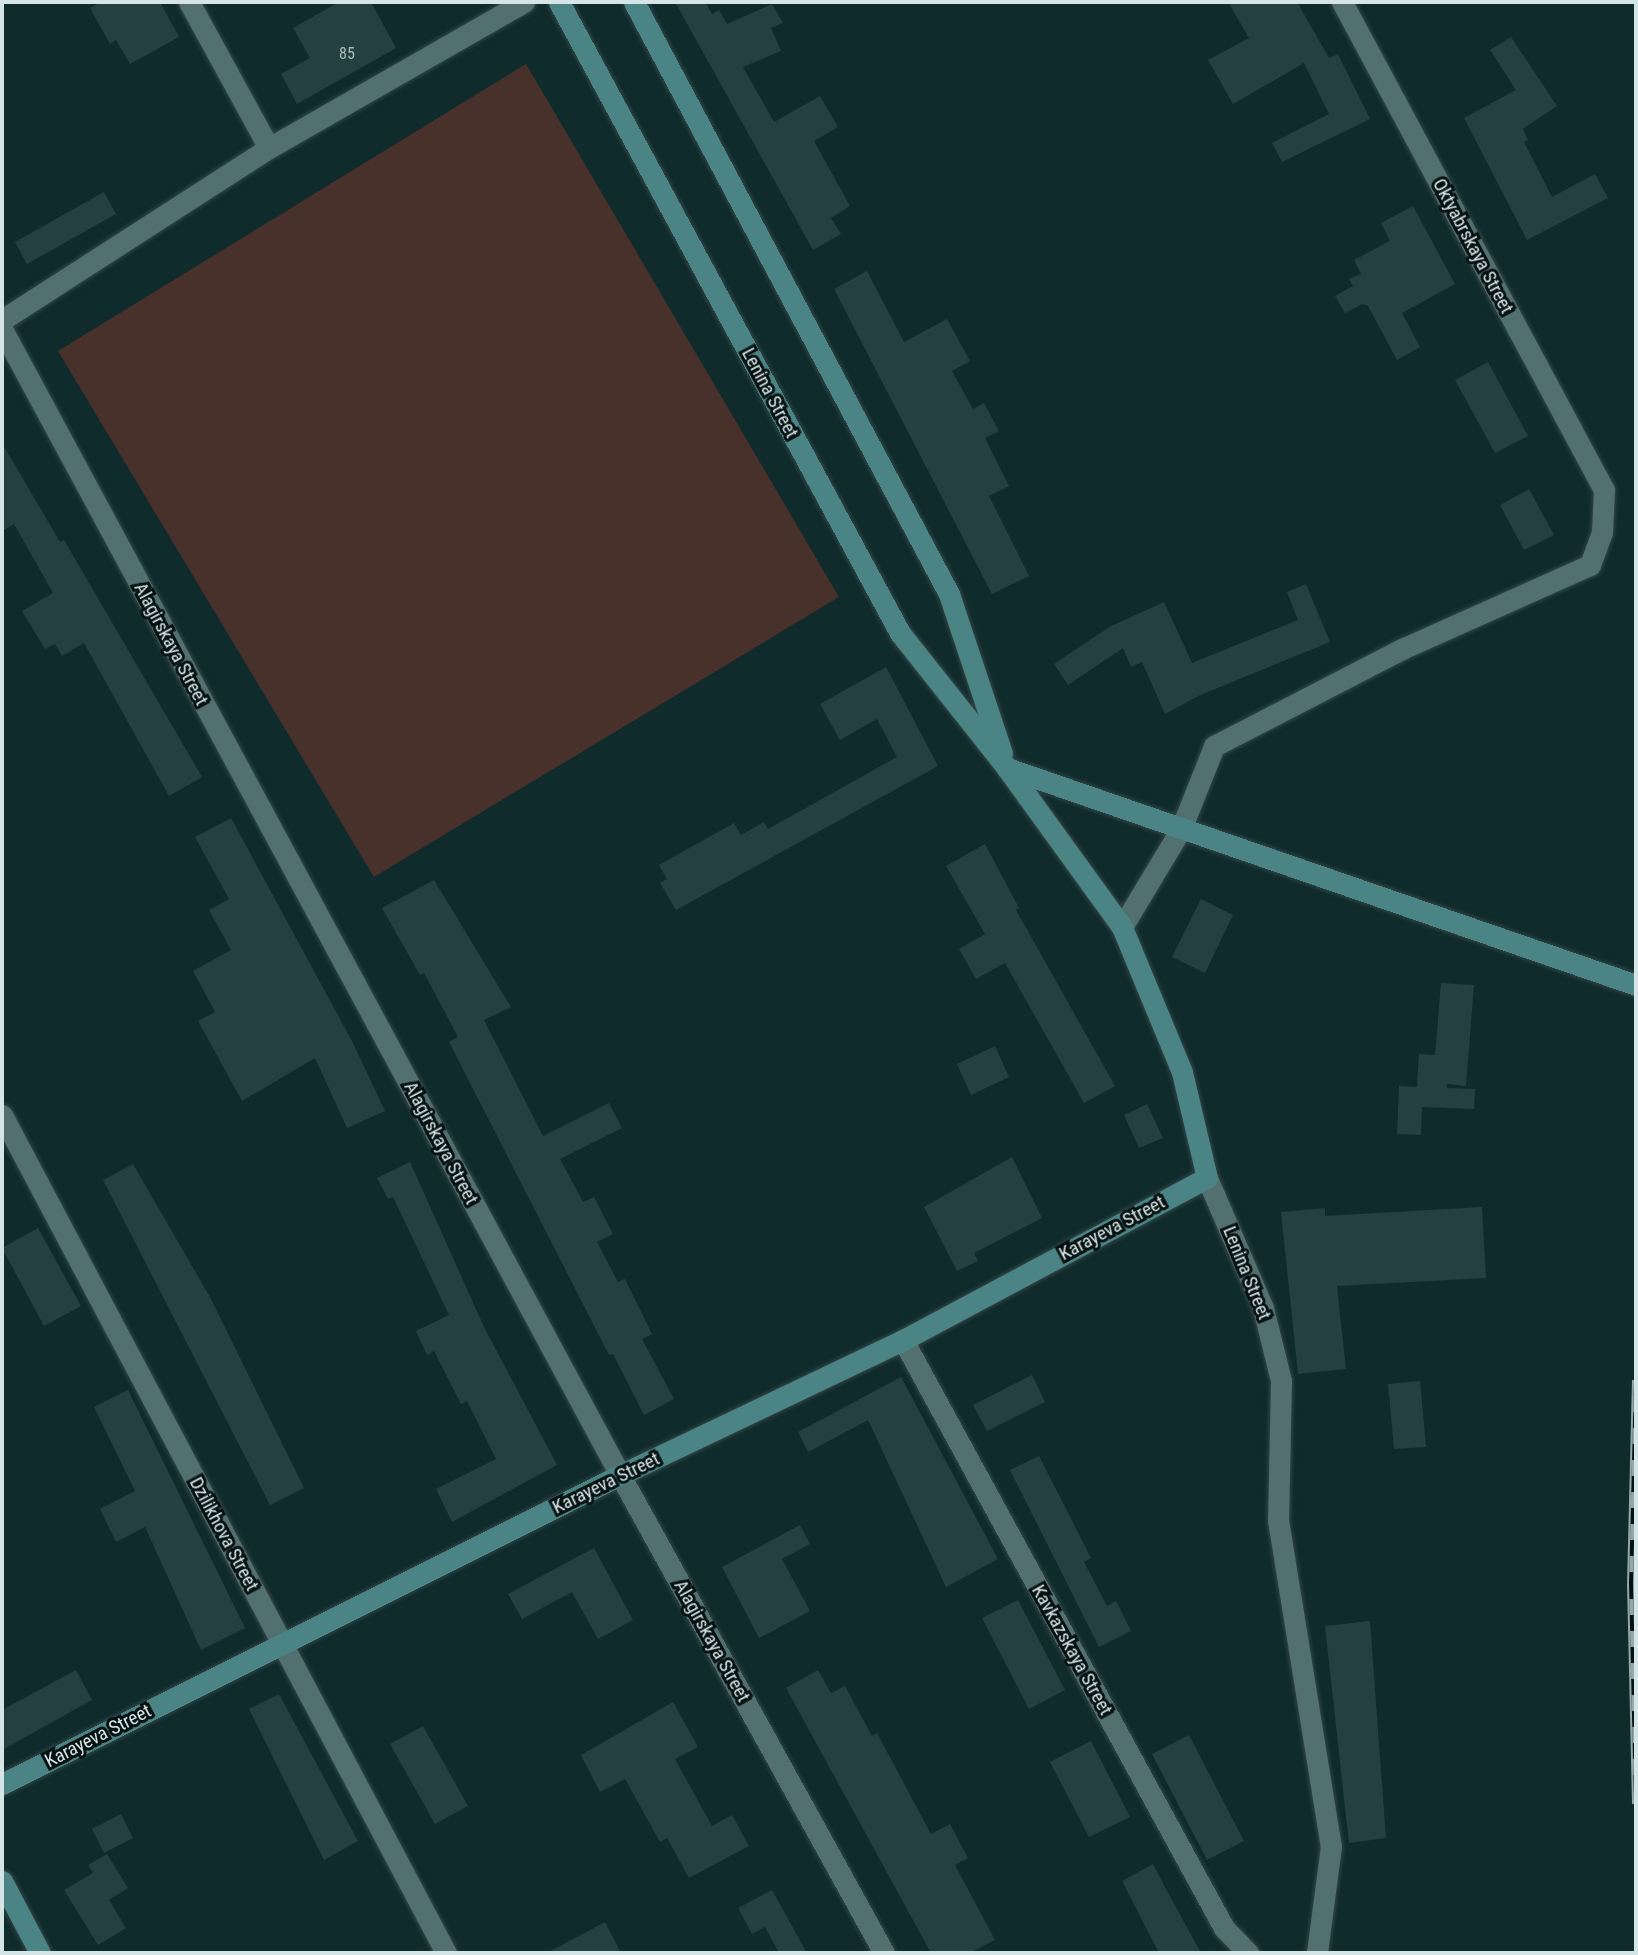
<!DOCTYPE html>
<html>
<head>
<meta charset="utf-8">
<style>
  body { margin:0 }
  #map { position:relative; width:1638px; height:1955px; overflow:hidden; background:#0f2b2c; font-family:"Roboto Condensed",sans-serif }
  div>[style] { position:absolute }
  [style*='--x'] { left:calc(var(--x)*1px); top:calc(var(--y)*1px); width:calc(var(--w)*1px); rotate:calc(var(--a)*1deg) }
  .green>* { inset:0; background:#49312b }
  .building>* { inset:0; background:#244040 }
  .roads { filter:drop-shadow(0 0 2px #334546) drop-shadow(0 0 2px #334546) }
  .street>* { height:21px; margin:-10.5px; padding:0 10.5px; transform-origin:10.5px; border-radius:10.5px; background:#537070 }
  .secondary>* { height:21px; margin:-10.5px; padding:0 10.5px; transform-origin:10.5px; border-radius:10.5px; background:#4b8485 }
  .rail>* { height:8px; margin-top:-4px; transform-origin:0; background:repeating-linear-gradient(90deg,#061112 0 16px,#95a8a8 0 32px); box-sizing:border-box; border-block:2px solid #95a8a8 }
  span { translate:-50% -50%; white-space:nowrap; text-align:center; line-height:1.15; -webkit-text-stroke:6px #061112; paint-order:stroke }
  .number-label { font-size:16px; color:#a9bbbb }
  .number-label span { -webkit-text-stroke-width:0 }
  .street-label { font-size:19px; color:#d5e4e4 }
  .frame { position:absolute; inset:0; border:4px solid #d5e4e4; pointer-events:none }
</style>
</head>
<body>
<div id="map">
  <div class="green">
    <i style="clip-path:polygon(526px 64px,839px 597px,374px 877px,58px 351px)"></i>
  </div>
  <div class="building">
    <i style="clip-path:polygon(101px 2px,160px 2px,179px 37px,130px 64px,116px 40px,110px 44px,90px 8px)"></i>
    <i style="clip-path:polygon(339px 2px,371px 2px,396px 48px,297px 104px,281px 74px,310px 58px,293px 28px)"></i>
    <i style="clip-path:polygon(675px 2px,705px 2px,712px 14px,719px 10px,727px 24px,772px 4px,783px 23px,771px 28px,781px 51px,743px 67px,774px 122px,820px 96px,838px 127px,814px 141px,850px 206px,831px 218px,841px 234px,813px 250px)"></i>
    <i style="clip-path:polygon(1228px 2px,1297px 2px,1329px 58px,1338px 54px,1370px 119px,1282px 162px,1272px 143px,1329px 114px,1304px 63px,1233px 104px,1208px 60px,1249px 38px)"></i>
    <i style="clip-path:polygon(1511px 37px,1557px 106px,1523px 129px,1528px 140px,1524px 142px,1552px 197px,1595px 174px,1608px 198px,1527px 240px,1464px 118px,1516px 90px,1490px 50px)"></i>
    <i style="clip-path:polygon(104px 192px,116px 214px,27px 264px,15px 242px)"></i>
    <i style="clip-path:polygon(1413px 206px,1455px 284px,1402px 313px,1420px 347px,1397px 360px,1368px 306px,1362px 304px,1345px 313px,1335px 296px,1353px 286px,1349px 279px,1361px 274px,1354px 260px,1390px 241px,1381px 223px)"></i>
    <i style="clip-path:polygon(867px 271px,904px 342px,947px 319px,970px 361px,952px 371px,973px 409px,984px 403px,999px 431px,985px 438px,1009px 486px,989px 496px,1029px 576px,992px 594px,834px 289px)"></i>
    <i style="clip-path:polygon(1488px 362px,1528px 436px,1495px 453px,1455px 380px)"></i>
    <i style="clip-path:polygon(2px 443px,60px 542px,64px 540px,202px 777px,169px 796px,84px 643px,62px 656px,55px 644px,45px 649px,22px 611px,53px 593px,14px 524px,2px 531px)"></i>
    <i style="clip-path:polygon(1529px 489px,1554px 535px,1524px 550px,1500px 505px)"></i>
    <i style="clip-path:polygon(1306px 584px,1330px 642px,1198px 696px,1165px 714px,1142px 662px,1131px 667px,1123px 648px,1068px 685px,1054px 664px,1111px 626px,1164px 602px,1192px 663px,1298px 620px,1287px 592px)"></i>
    <i style="clip-path:polygon(886px 667px,938px 766px,676px 910px,660px 883px,667px 879px,659px 865px,734px 823px,741px 835px,764px 822px,768px 829px,897px 757px,877px 719px,840px 740px,820px 704px)"></i>
    <i style="clip-path:polygon(231px 818px,353px 1043px,385px 1111px,347px 1128px,315px 1058px,242px 1101px,198px 1021px,215px 1012px,193px 971px,231px 950px,209px 910px,229px 899px,195px 837px)"></i>
    <i style="clip-path:polygon(985px 844px,1019px 908px,1016px 910px,1115px 1086px,1084px 1103px,1005px 963px,976px 979px,959px 949px,985px 934px,946px 866px)"></i>
    <i style="clip-path:polygon(434px 880px,511px 1007px,484px 1020px,543px 1136px,609px 1103px,622px 1128px,560px 1159px,583px 1202px,594px 1197px,613px 1234px,597px 1242px,618px 1282px,625px 1279px,652px 1334px,642px 1339px,674px 1399px,644px 1415px,613px 1354px,609px 1355px,449px 1042px,458px 1037px,424px 973px,420px 975px,382px 908px)"></i>
    <i style="clip-path:polygon(1201px 899px,1233px 915px,1205px 973px,1172px 957px)"></i>
    <i style="clip-path:polygon(1441px 983px,1474px 985px,1466px 1086px,1447px 1084px,1447px 1088px,1475px 1089px,1474px 1109px,1422px 1107px,1421px 1135px,1397px 1134px,1399px 1086px,1417px 1087px,1419px 1054px,1435px 1055px)"></i>
    <i style="clip-path:polygon(995px 1046px,1009px 1077px,971px 1095px,957px 1064px)"></i>
    <i style="clip-path:polygon(1147px 1104px,1163px 1138px,1139px 1148px,1124px 1115px)"></i>
    <i style="clip-path:polygon(1012px 1157px,1042px 1218px,974px 1253px,978px 1261px,957px 1271px,924px 1207px)"></i>
    <i style="clip-path:polygon(410px 1162px,484px 1327px,557px 1465px,452px 1522px,436px 1489px,496px 1459px,467px 1401px,461px 1404px,434px 1351px,427px 1355px,416px 1331px,449px 1315px,393px 1197px,388px 1199px,377px 1178px)"></i>
    <i style="clip-path:polygon(133px 1164px,211px 1299px,304px 1488px,270px 1505px,103px 1180px)"></i>
    <i style="clip-path:polygon(1482px 1207px,1486px 1278px,1337px 1286px,1346px 1369px,1298px 1374px,1281px 1212px,1325px 1208px,1325px 1216px)"></i>
    <i style="clip-path:polygon(38px 1228px,81px 1306px,44px 1326px,2px 1248px)"></i>
    <i style="clip-path:polygon(1032px 1375px,1045px 1402px,987px 1431px,973px 1405px)"></i>
    <i style="clip-path:polygon(901px 1377px,998px 1559px,946px 1587px,868px 1420px,808px 1452px,798px 1432px)"></i>
    <i style="clip-path:polygon(1420px 1381px,1426px 1447px,1394px 1449px,1388px 1384px)"></i>
    <i style="clip-path:polygon(128px 1390px,245px 1628px,201px 1650px,145px 1527px,116px 1542px,100px 1509px,135px 1491px,94px 1407px)"></i>
    <i style="clip-path:polygon(1039px 1456px,1091px 1558px,1084px 1562px,1107px 1606px,1116px 1601px,1131px 1631px,1099px 1647px,1010px 1470px)"></i>
    <i style="clip-path:polygon(800px 1525px,810px 1544px,782px 1559px,810px 1611px,759px 1638px,722px 1567px)"></i>
    <i style="clip-path:polygon(594px 1548px,633px 1620px,598px 1639px,572px 1592px,522px 1619px,508px 1594px)"></i>
    <i style="clip-path:polygon(1018px 1600px,1065px 1690px,1029px 1709px,982px 1618px)"></i>
    <i style="clip-path:polygon(1370px 1621px,1386px 1838px,1349px 1843px,1325px 1626px)"></i>
    <i style="clip-path:polygon(76px 1670px,92px 1700px,2px 1750px,2px 1710px)"></i>
    <i style="clip-path:polygon(818px 1670px,831px 1693px,845px 1686px,872px 1736px,877px 1733px,931px 1834px,950px 1824px,968px 1858px,955px 1865px,995px 1940px,970px 1953px,931px 1953px,786px 1688px)"></i>
    <i style="clip-path:polygon(279px 1694px,358px 1841px,324px 1860px,249px 1709px)"></i>
    <i style="clip-path:polygon(673px 1702px,698px 1747px,675px 1759px,712px 1826px,732px 1815px,749px 1846px,689px 1878px,667px 1838px,660px 1842px,625px 1779px,600px 1792px,581px 1755px)"></i>
    <i style="clip-path:polygon(423px 1726px,468px 1806px,435px 1824px,390px 1744px)"></i>
    <i style="clip-path:polygon(1189px 1735px,1244px 1841px,1207px 1860px,1152px 1754px)"></i>
    <i style="clip-path:polygon(1091px 1741px,1130px 1817px,1089px 1837px,1050px 1762px)"></i>
    <i style="clip-path:polygon(121px 1814px,133px 1838px,104px 1853px,92px 1829px)"></i>
    <i style="clip-path:polygon(107px 1854px,128px 1888px,109px 1900px,126px 1928px,98px 1945px,64px 1890px,93px 1873px,88px 1865px)"></i>
    <i style="clip-path:polygon(1153px 1864px,1166px 1889px,1201px 1953px,1159px 1953px,1122px 1881px)"></i>
    <i style="clip-path:polygon(772px 1890px,807px 1953px,779px 1953px,765px 1927px,752px 1934px,738px 1908px)"></i>
    <i style="clip-path:polygon(605px 1922px,621px 1953px,547px 1953px)"></i>
  </div>
  <div class="roads">
    <div class="street">
      <i style="--x:189;--y:2;--w:166;--a:61.3"></i>
      <i style="--x:2;--y:320;--w:318;--a:-32.8"></i>
      <i style="--x:269;--y:148;--w:294;--a:-29.8"></i>
      <i style="--x:2;--y:329;--w:1302;--a:61.66"></i>
      <i style="--x:620;--y:1475;--w:546;--a:61.09"></i>
      <i style="--x:1122;--y:927;--w:114;--a:-59"></i>
      <i style="--x:1181;--y:829;--w:89;--a:-68.3"></i>
      <i style="--x:1214;--y:746;--w:212;--a:-27.3"></i>
      <i style="--x:1402;--y:649;--w:206;--a:-24.1"></i>
      <i style="--x:1590;--y:565;--w:35;--a:-70"></i>
      <i style="--x:1602;--y:532;--w:42;--a:-87.3"></i>
      <i style="--x:1604;--y:490;--w:554;--a:-118.23"></i>
      <i style="--x:2;--y:1115;--w:948;--a:62.08"></i>
      <i style="--x:1207;--y:1178;--w:142;--a:66.7"></i>
      <i style="--x:1263;--y:1308;--w:75;--a:76.1"></i>
      <i style="--x:1281;--y:1381;--w:139;--a:91.2"></i>
      <i style="--x:1278;--y:1520;--w:330;--a:80.8"></i>
      <i style="--x:1331;--y:1846;--w:108;--a:97.5"></i>
      <i style="--x:903;--y:1340;--w:670;--a:61.37"></i>
      <i style="--x:1224;--y:1928;--w:35;--a:46"></i>
    </div>
    <div class="secondary">
      <i style="--x:634;--y:2;--w:671;--a:61.98"></i>
      <i style="--x:949;--y:594;--w:168;--a:71.6"></i>
      <i style="--x:1007;--y:768;--w:665;--a:19.03"></i>
      <i style="--x:2;--y:1784;--w:691;--a:-26.57"></i>
      <i style="--x:620;--y:1475;--w:314;--a:-25.5"></i>
      <i style="--x:903;--y:1340;--w:344;--a:-28.1"></i>
      <i style="--x:1207;--y:1178;--w:109;--a:-103.3"></i>
      <i style="--x:1182;--y:1072;--w:157;--a:-112.5"></i>
      <i style="--x:1122;--y:927;--w:196;--a:-125.9"></i>
      <i style="--x:1007;--y:768;--w:172;--a:-128.4"></i>
      <i style="--x:900;--y:633;--w:717;--a:-118.39"></i>
      <i style="--x:2;--y:1881;--w:81;--a:62.2"></i>
    </div>
  </div>
  <div class="rail">
    <i style="--x:1636;--y:1380;--w:203;--a:91.4"></i>
    <i style="--x:1631;--y:1583;--w:221;--a:88.7"></i>
  </div>
  <div class="number-label">
    <span style="left:347px;top:54px">85</span>
  </div>
  <div class="street-label">
    <span style="left:1473px;top:246px;rotate:62deg">Oktyabrskaya Street</span>
    <span style="left:770px;top:393px;rotate:62deg">Lenina Street</span>
    <span style="left:171px;top:644px;rotate:62deg">Alagirskaya Street</span>
    <span style="left:441px;top:1143px;rotate:62deg">Alagirskaya Street</span>
    <span style="left:1112px;top:1228px;rotate:-28deg">Karayeva Street</span>
    <span style="left:1247px;top:1273px;rotate:68deg">Lenina Street</span>
    <span style="left:606px;top:1483px;rotate:-26deg">Karayeva Street</span>
    <span style="left:224px;top:1534px;rotate:62deg">Dzilikhova Street</span>
    <span style="left:712px;top:1641px;rotate:61deg">Alagirskaya Street</span>
    <span style="left:1072px;top:1650px;rotate:61deg">Kavkazskaya Street</span>
    <span style="left:98px;top:1736px;rotate:-27deg">Karayeva Street</span>
  </div>
  <div class="frame"></div>
</div>
</body>
</html>
